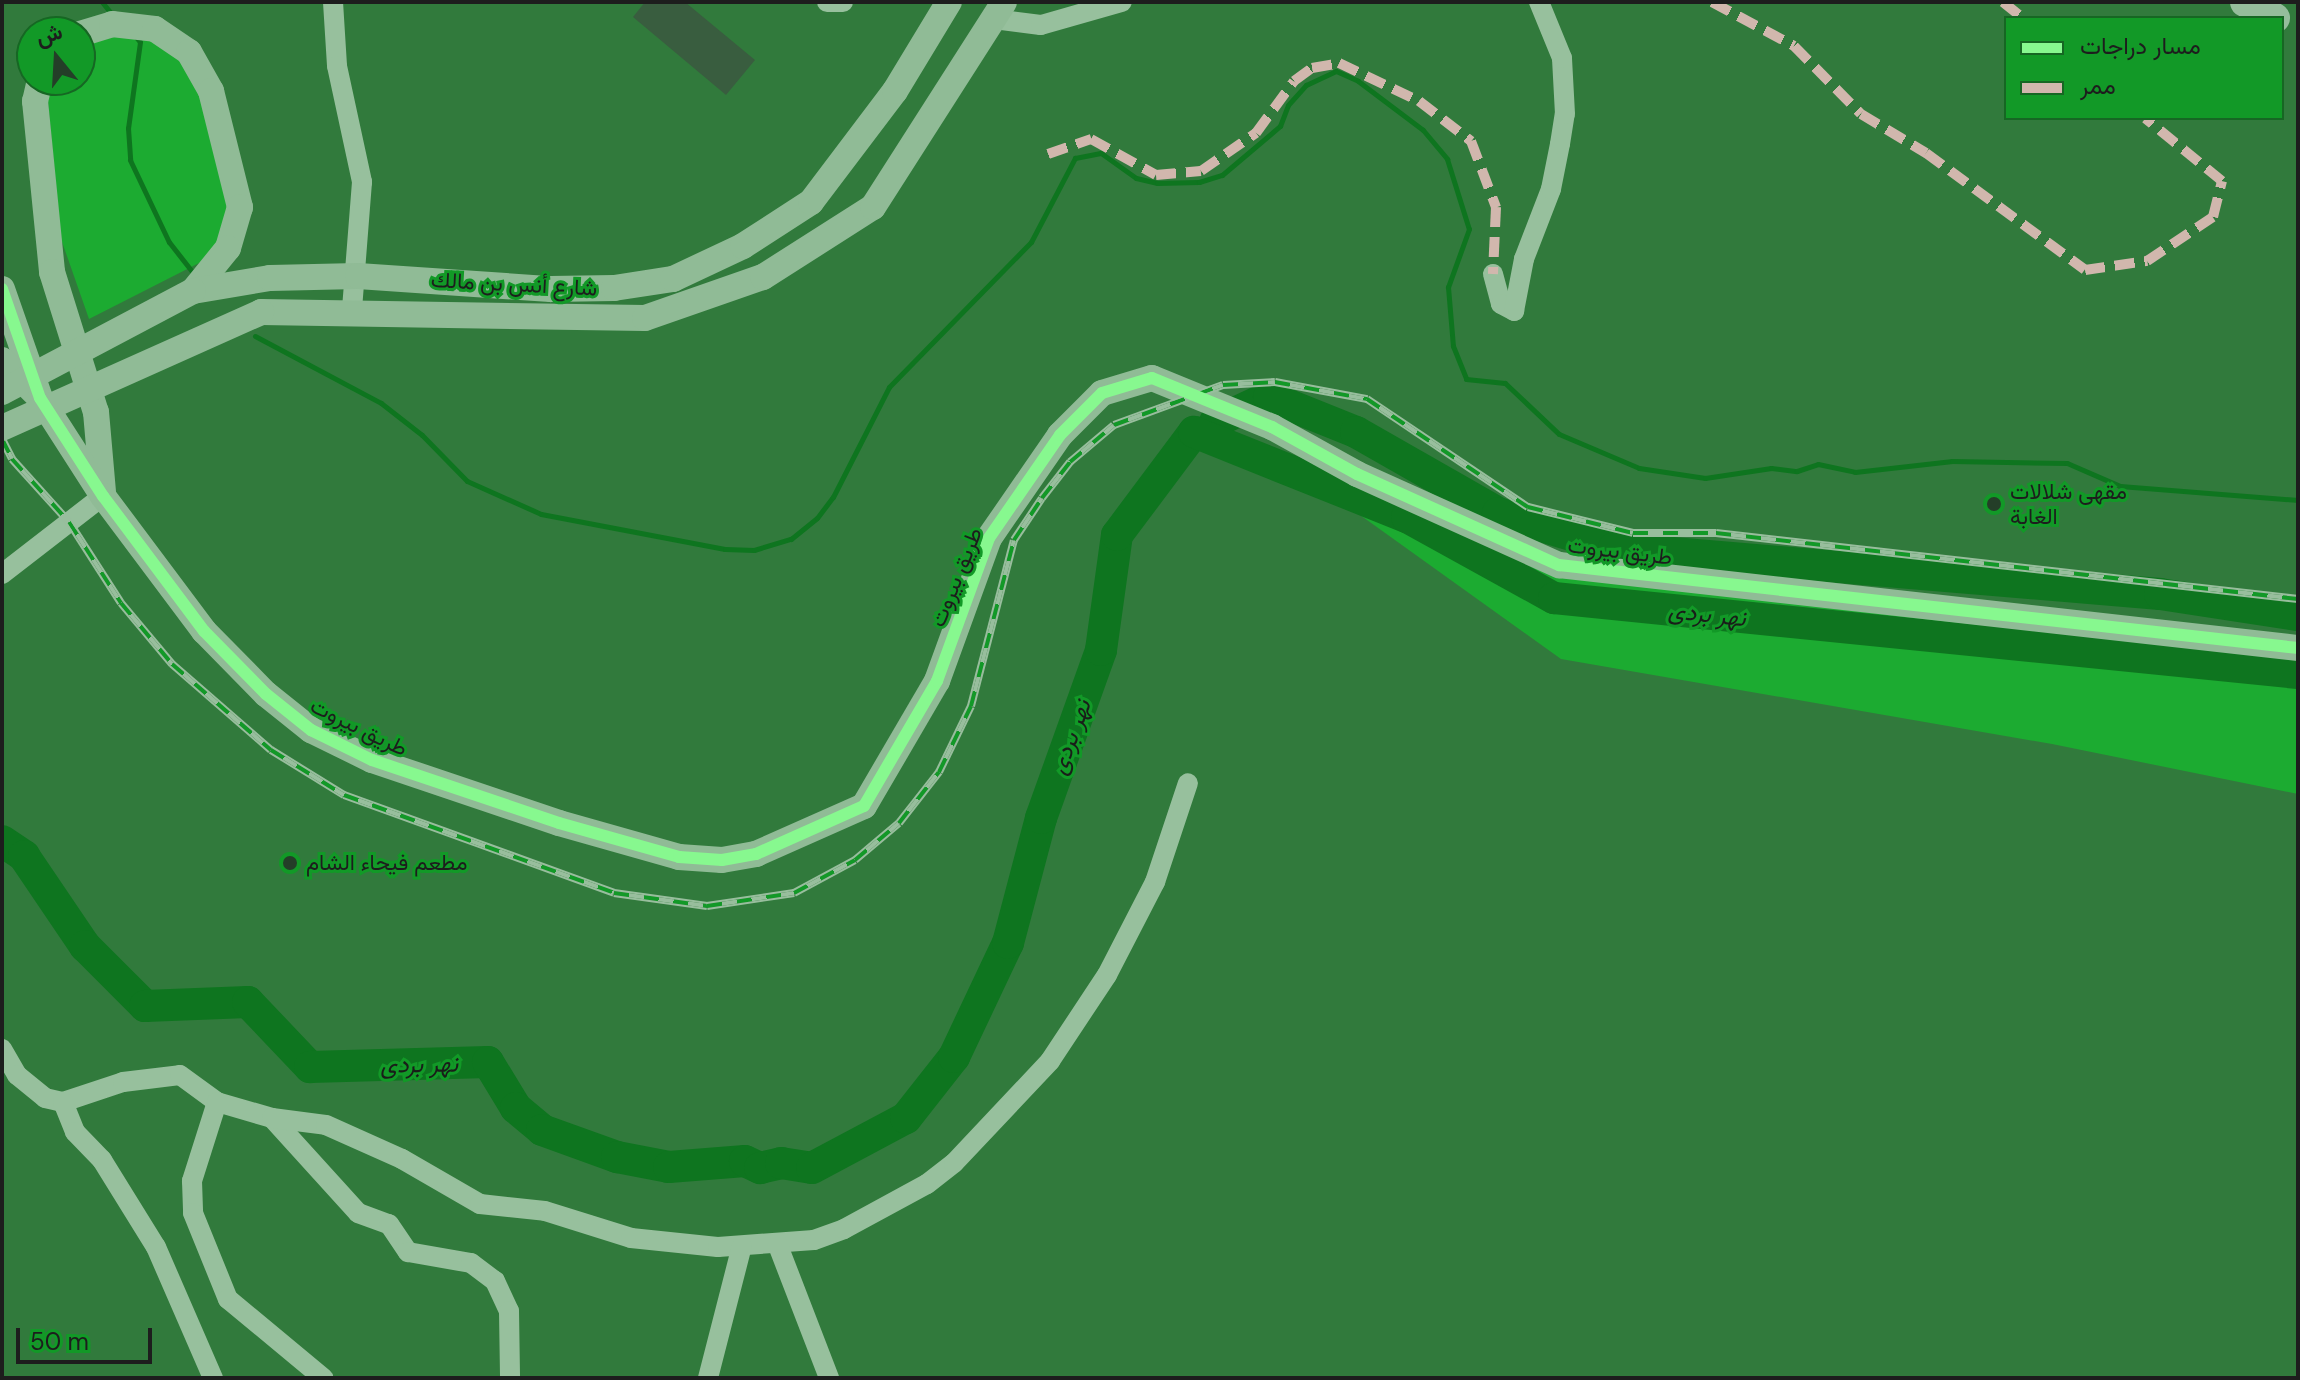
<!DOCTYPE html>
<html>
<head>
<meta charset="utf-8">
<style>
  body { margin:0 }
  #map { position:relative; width:2300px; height:1380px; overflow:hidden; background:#317a3c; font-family:"DM Sans",Vazirmatn,sans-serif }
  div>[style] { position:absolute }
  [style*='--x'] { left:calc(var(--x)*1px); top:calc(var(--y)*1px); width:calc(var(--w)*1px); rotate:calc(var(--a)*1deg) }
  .green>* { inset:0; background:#1cab31 }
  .stream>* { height:5px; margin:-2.5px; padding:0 2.5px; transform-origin:2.5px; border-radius:2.5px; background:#0e751f }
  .river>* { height:32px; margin:-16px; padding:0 16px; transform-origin:16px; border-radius:16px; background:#0e751f }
  .building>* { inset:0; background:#395d3f }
  .street>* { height:20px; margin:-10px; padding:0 10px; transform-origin:10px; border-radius:10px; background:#97c09d }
  .secondary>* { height:26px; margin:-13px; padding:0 13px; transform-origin:13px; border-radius:13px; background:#90bb96 }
  .primary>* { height:30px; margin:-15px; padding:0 15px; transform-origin:15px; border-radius:15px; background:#95bd9b }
  .rail>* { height:8px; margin-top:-4px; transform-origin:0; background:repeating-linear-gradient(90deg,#129927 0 15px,#98be9d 0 30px); box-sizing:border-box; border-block:2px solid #98be9d }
  .secondary-bridge>* { height:26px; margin:-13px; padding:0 13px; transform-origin:13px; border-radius:13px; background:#90bb96 }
  .quiet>* { height:10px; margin-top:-5px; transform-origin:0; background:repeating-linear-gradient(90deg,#d1b7ad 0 20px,transparent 0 30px) }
  .cycleway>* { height:12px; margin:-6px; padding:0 6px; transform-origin:6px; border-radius:6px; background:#87f88f }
  .dots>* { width:22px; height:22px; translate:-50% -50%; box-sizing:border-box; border:4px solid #129927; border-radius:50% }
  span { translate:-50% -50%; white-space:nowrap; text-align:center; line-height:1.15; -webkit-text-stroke:6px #129927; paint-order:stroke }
  .street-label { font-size:22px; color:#1d1d1d }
  .poi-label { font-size:22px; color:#1d1d1d }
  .left { translate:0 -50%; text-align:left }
  .water-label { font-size:24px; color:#191d19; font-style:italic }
  .frame { position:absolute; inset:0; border:4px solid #1d1d1d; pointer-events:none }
  .legend { position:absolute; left:2004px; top:16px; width:280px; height:104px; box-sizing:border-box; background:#129927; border:2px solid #166723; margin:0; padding:10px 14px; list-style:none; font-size:24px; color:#1d1d1d }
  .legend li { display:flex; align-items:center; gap:16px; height:40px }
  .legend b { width:40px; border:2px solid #166723 }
  .north { position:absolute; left:16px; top:16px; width:80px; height:80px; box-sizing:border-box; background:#129927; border:2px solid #166723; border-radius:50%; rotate:342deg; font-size:22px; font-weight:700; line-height:32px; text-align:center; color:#1d1d1d }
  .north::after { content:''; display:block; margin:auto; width:28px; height:36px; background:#243e28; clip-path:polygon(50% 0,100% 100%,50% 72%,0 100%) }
  .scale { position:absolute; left:16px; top:1328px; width:136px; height:36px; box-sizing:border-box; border:4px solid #1d1d1d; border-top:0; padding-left:10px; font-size:24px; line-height:28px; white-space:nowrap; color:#1d1d1d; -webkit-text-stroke:6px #129927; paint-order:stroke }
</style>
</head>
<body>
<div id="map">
  <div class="green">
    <i style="clip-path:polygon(117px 36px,153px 41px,178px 56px,196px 82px,230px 204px,223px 235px,203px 261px,89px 319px,61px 239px,48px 101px,53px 80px,80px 80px,80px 47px)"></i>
    <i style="clip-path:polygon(1307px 477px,1443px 535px,1557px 576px,2298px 660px,2298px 794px,2052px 744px,1561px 659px)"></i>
  </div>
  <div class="stream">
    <i style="--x:102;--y:2;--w:19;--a:51"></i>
    <i style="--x:136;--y:37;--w:6;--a:51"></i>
    <i style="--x:140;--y:42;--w:87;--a:97.9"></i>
    <i style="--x:128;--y:128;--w:32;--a:86"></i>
    <i style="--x:130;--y:160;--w:91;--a:64.6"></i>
    <i style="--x:169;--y:242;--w:39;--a:52"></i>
    <i style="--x:255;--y:336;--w:143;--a:28"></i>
    <i style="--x:381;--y:403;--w:52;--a:38"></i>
    <i style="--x:422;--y:435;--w:64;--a:45.6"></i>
    <i style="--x:467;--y:481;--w:81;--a:24"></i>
    <i style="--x:541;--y:514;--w:187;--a:10.8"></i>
    <i style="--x:725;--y:549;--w:29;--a:2"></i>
    <i style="--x:754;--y:550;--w:39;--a:-17"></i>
    <i style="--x:791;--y:539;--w:33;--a:-39"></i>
    <i style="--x:817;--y:518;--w:26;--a:-53"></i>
    <i style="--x:833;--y:497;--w:123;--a:-63"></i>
    <i style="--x:889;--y:387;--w:203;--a:-45.6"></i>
    <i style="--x:1031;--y:242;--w:95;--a:-62.4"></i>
    <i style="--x:1075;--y:158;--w:26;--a:-11"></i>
    <i style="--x:1101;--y:153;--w:43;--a:35.5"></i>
    <i style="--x:1136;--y:178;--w:22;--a:13"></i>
    <i style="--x:1157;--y:183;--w:42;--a:-1.4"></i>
    <i style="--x:1199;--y:182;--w:24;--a:-17"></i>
    <i style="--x:1222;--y:175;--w:76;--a:-40.2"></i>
    <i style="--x:1280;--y:126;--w:22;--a:-69"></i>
    <i style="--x:1288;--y:105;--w:27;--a:-48"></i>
    <i style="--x:1306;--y:85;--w:33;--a:-25"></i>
    <i style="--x:1336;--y:71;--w:24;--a:24"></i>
    <i style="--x:1358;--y:81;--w:81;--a:37"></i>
    <i style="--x:1423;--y:130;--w:38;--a:50"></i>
    <i style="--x:1447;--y:159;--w:73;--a:72.6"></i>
    <i style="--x:1469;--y:229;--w:62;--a:109.9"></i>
    <i style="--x:1448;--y:287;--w:59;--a:85.2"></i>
    <i style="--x:1453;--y:346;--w:35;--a:68"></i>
    <i style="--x:1466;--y:379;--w:39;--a:6"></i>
    <i style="--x:1505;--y:383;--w:74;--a:43.4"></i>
    <i style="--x:1559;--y:434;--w:87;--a:23"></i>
    <i style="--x:1639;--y:468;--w:67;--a:8.6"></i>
    <i style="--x:1705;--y:478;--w:67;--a:-8.6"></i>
    <i style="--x:1771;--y:468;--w:26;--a:7"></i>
    <i style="--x:1797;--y:471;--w:22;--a:-18"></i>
    <i style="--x:1818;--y:464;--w:38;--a:12"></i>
    <i style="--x:1855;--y:472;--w:98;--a:-6.5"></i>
    <i style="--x:1952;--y:461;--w:115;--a:1"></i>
    <i style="--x:2067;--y:463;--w:58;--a:23.5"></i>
    <i style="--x:2120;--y:486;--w:179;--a:4.5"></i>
  </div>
  <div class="river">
    <i style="--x:1215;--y:422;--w:60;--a:-24.8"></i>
    <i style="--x:1269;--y:397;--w:94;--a:21.9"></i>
    <i style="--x:1356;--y:432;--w:163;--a:29.7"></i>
    <i style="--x:1498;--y:513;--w:121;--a:16.8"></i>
    <i style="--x:1614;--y:548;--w:548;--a:4.82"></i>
    <i style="--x:2160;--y:594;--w:140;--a:8.7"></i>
    <i style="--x:2;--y:841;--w:27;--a:34"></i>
    <i style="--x:24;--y:856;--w:109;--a:55.9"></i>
    <i style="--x:85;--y:946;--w:85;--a:45"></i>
    <i style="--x:145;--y:1006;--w:103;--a:-2.2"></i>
    <i style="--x:248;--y:1002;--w:90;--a:46.4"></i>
    <i style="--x:310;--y:1067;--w:178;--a:-1.6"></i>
    <i style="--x:488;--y:1062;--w:54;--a:58.7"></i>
    <i style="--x:516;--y:1108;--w:34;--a:40"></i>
    <i style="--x:542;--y:1130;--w:80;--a:19.8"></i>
    <i style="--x:617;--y:1157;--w:53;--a:10.9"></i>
    <i style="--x:669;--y:1167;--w:76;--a:-4.5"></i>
    <i style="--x:745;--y:1161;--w:17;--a:25"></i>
    <i style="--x:760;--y:1168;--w:22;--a:-13"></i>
    <i style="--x:781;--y:1163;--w:31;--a:9"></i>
    <i style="--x:812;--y:1168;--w:106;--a:-28"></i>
    <i style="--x:906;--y:1118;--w:78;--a:-51.8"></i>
    <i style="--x:954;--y:1057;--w:126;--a:-64.7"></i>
    <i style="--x:1008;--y:943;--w:129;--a:-75.2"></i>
    <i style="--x:1041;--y:818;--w:178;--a:-70.3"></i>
    <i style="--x:1101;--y:650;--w:116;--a:-82.1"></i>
    <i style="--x:1117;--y:535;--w:129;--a:-53.2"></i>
    <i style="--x:1194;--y:432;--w:229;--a:21.8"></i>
    <i style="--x:1407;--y:517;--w:168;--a:28.9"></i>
    <i style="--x:1554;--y:598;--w:748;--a:5.76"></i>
  </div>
  <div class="building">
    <i style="clip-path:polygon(645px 2px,685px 2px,755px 60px,726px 95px,633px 17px)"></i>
  </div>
  <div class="street">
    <i style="--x:333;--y:2;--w:64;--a:86.4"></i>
    <i style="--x:337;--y:66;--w:119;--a:77.8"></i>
    <i style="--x:362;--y:182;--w:128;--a:94.5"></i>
    <i style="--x:827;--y:2;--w:16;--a:0"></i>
    <i style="--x:994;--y:19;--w:47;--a:7.3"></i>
    <i style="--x:1041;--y:25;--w:84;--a:-15.9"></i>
    <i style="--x:1493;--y:274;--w:31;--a:75"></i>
    <i style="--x:1501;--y:304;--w:15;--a:28"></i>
    <i style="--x:1514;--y:311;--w:53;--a:-79.1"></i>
    <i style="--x:1524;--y:259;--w:75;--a:-68.9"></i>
    <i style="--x:1551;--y:189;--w:46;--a:-78.7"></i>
    <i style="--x:1560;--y:144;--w:30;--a:-81"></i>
    <i style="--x:1565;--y:114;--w:56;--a:-93.1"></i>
    <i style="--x:1562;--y:58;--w:61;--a:-112.3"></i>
    <i style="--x:2;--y:574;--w:128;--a:-37.7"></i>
    <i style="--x:2;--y:1049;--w:30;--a:60"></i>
    <i style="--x:17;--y:1075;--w:36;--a:39"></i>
    <i style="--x:45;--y:1098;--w:18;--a:13"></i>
    <i style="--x:63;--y:1102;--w:63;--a:-18.4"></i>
    <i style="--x:123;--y:1082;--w:57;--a:-7"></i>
    <i style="--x:180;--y:1075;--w:46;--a:36.1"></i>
    <i style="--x:217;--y:1102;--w:83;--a:107.6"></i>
    <i style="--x:192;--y:1181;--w:32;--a:88"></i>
    <i style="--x:193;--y:1213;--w:93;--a:67.9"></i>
    <i style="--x:228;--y:1299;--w:124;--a:39.7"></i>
    <i style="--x:63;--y:1102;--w:32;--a:68"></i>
    <i style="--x:75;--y:1132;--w:39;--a:46"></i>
    <i style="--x:102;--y:1160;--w:102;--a:58.2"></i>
    <i style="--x:156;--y:1247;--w:143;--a:66.5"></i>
    <i style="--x:217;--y:1102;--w:57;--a:16.2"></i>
    <i style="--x:272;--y:1118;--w:128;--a:47.8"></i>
    <i style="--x:358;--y:1213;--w:33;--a:20"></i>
    <i style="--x:389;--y:1224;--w:34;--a:56"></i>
    <i style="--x:408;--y:1252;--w:64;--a:9.9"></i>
    <i style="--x:471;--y:1263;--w:30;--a:37"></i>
    <i style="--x:495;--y:1281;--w:33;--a:65"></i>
    <i style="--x:509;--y:1311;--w:67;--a:89.1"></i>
    <i style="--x:272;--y:1118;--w:54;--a:7.4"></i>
    <i style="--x:326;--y:1125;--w:83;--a:24.1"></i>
    <i style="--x:402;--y:1159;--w:90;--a:30"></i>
    <i style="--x:480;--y:1204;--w:65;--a:6.1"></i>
    <i style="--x:545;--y:1211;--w:90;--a:17.4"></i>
    <i style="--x:631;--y:1238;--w:87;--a:5.9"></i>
    <i style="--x:718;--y:1247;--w:96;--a:-4.2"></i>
    <i style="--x:814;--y:1240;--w:32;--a:-20"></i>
    <i style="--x:844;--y:1229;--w:94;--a:-28.5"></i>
    <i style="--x:927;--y:1184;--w:34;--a:-38"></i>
    <i style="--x:954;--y:1163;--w:140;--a:-46.7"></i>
    <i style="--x:1050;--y:1061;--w:103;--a:-56.5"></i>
    <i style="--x:1107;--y:975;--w:105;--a:-62.7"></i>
    <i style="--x:1155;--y:882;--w:104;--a:-71.6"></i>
    <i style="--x:777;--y:1243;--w:145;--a:68.9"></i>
    <i style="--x:708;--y:1378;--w:136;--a:-75.6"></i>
  </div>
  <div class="secondary">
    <i style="--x:80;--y:34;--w:34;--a:-17"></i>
    <i style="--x:112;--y:24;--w:43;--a:6.6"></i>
    <i style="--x:155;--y:29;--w:41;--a:34.1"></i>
    <i style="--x:189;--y:52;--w:45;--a:60.6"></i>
    <i style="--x:211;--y:91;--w:120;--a:76"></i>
    <i style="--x:240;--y:207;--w:43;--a:106.3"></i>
    <i style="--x:228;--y:248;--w:55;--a:129.1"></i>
    <i style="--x:40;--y:80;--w:22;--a:103"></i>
    <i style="--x:35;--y:101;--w:172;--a:84.3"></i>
    <i style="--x:52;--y:272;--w:147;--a:72.6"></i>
    <i style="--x:96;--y:412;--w:80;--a:85"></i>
    <i style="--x:2;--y:289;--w:115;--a:70.8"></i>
    <i style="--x:40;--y:398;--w:117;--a:57.3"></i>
    <i style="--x:103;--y:496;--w:169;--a:53.2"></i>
    <i style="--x:204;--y:631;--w:88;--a:45.5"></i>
    <i style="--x:266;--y:694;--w:58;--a:38.7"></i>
    <i style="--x:311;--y:730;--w:68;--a:26.2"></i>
    <i style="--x:372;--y:760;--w:197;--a:18.6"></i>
    <i style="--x:559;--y:823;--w:125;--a:15.8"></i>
    <i style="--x:679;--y:857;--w:43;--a:4"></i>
    <i style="--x:722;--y:860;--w:35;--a:-10"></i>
    <i style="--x:756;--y:854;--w:118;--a:-24"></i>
    <i style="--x:864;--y:806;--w:145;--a:-59.7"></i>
    <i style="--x:937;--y:681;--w:152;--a:-70"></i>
    <i style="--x:989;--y:538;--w:125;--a:-55.4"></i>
    <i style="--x:1060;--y:435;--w:59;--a:-45"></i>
    <i style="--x:1102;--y:393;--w:52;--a:-16.7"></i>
    <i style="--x:1152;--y:378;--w:130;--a:22.2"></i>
    <i style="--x:1272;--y:427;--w:97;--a:28.9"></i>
    <i style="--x:1357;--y:474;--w:222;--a:24.3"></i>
    <i style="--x:1559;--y:565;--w:744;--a:6.41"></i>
    <i style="--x:193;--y:291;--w:78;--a:-9.6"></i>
    <i style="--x:270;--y:278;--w:88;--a:-1.3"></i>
    <i style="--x:358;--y:276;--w:193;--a:3.9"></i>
    <i style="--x:551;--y:289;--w:63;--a:-0.9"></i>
    <i style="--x:614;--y:288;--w:60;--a:-8.7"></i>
    <i style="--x:673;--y:279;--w:77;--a:-25.2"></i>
    <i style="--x:743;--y:246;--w:81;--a:-32.9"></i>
    <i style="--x:811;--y:202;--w:139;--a:-52.9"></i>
    <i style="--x:895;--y:91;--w:104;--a:-58.8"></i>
    <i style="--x:261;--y:312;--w:384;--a:0.9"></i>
    <i style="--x:645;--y:318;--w:125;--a:-19.2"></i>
    <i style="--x:763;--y:277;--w:130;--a:-32.5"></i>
    <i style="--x:873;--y:207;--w:243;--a:-57.4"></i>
    <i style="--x:2;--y:360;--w:49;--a:45"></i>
  </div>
  <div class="primary">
    <i style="--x:2245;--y:2;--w:34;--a:28"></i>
  </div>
  <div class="rail">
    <i style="--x:2;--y:439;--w:22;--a:63"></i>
    <i style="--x:12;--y:459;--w:85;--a:47.9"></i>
    <i style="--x:69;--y:522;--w:96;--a:57.3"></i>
    <i style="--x:121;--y:603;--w:80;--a:50.1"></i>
    <i style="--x:172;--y:664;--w:131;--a:41"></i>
    <i style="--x:271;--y:750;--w:86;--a:31.7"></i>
    <i style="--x:344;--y:795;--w:287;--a:19.9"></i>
    <i style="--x:614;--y:893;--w:94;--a:8"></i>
    <i style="--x:707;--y:906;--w:88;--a:-8.5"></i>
    <i style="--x:794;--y:893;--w:69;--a:-28.4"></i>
    <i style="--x:855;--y:860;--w:57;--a:-40.1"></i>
    <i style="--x:899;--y:823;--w:65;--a:-51.9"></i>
    <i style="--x:939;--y:772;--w:73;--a:-64.1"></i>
    <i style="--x:971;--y:706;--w:171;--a:-75.5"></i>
    <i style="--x:1014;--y:540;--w:50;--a:-56.3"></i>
    <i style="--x:1042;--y:498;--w:46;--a:-52.1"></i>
    <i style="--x:1070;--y:462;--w:57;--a:-40.1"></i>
    <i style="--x:1114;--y:425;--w:116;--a:-20.2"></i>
    <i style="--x:1223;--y:385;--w:52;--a:-3.3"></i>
    <i style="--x:1275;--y:382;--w:94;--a:10.5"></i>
    <i style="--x:1367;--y:399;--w:194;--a:33.9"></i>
    <i style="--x:1528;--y:507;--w:108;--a:13.9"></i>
    <i style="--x:1633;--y:533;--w:83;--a:0"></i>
    <i style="--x:1716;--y:533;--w:586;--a:6.47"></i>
  </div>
  <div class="secondary-bridge">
    <i style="--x:2;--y:392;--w:216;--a:-27.9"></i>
    <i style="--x:2;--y:428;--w:284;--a:-24.1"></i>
  </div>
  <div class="quiet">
    <i style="--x:1712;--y:2;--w:93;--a:28.2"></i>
    <i style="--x:1794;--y:46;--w:95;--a:45.4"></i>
    <i style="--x:1861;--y:114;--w:76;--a:31"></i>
    <i style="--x:1926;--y:153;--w:197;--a:36.3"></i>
    <i style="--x:2085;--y:270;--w:63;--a:-8.3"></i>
    <i style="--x:2147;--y:261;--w:79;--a:-33.7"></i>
    <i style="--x:2213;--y:217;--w:37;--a:-76"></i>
    <i style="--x:2222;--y:181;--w:99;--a:-140.7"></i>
    <i style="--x:2003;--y:2;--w:26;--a:39"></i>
    <i style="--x:1048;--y:154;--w:46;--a:-19.2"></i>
    <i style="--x:1091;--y:139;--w:74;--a:29"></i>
    <i style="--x:1156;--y:175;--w:45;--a:-5.1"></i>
    <i style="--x:1201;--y:171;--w:67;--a:-34.6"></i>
    <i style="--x:1256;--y:133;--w:64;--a:-53.8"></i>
    <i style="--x:1294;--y:81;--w:22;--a:-36"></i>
    <i style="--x:1312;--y:68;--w:27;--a:-10"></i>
    <i style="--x:1339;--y:63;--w:89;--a:25.4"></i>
    <i style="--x:1419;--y:101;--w:66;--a:37.6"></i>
    <i style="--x:1471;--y:141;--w:71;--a:69.3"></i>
    <i style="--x:1496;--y:207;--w:67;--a:92.6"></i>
  </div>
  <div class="cycleway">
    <i style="--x:2;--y:289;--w:115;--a:70.8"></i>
    <i style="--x:40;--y:398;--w:117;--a:57.3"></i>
    <i style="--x:103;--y:496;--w:169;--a:53.2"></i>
    <i style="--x:204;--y:631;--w:88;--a:45.5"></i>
    <i style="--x:266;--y:694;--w:58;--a:38.7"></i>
    <i style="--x:311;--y:730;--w:68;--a:26.2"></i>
    <i style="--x:372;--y:760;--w:197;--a:18.6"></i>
    <i style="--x:559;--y:823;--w:125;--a:15.8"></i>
    <i style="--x:679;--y:857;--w:43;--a:4"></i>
    <i style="--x:722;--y:860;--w:35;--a:-10"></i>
    <i style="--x:756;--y:854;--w:118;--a:-24"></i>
    <i style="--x:864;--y:806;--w:145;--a:-59.7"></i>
    <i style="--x:937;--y:681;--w:152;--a:-70"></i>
    <i style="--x:989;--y:538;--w:125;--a:-55.4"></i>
    <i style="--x:1060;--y:435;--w:59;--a:-45"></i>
    <i style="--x:1102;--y:393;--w:52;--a:-16.7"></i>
    <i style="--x:1152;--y:378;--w:130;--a:22.2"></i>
    <i style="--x:1272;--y:427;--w:97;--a:28.9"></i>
    <i style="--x:1357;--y:474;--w:222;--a:24.3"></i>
    <i style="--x:1559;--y:565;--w:744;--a:6.41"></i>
  </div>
  <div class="dots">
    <i style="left:1994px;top:504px;background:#243e28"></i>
    <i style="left:290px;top:863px;background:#243e28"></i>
  </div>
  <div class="street-label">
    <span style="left:514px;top:284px;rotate:3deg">شارع أنس بن مالك</span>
    <span style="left:1620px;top:551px;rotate:7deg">طريق بيروت</span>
    <span style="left:956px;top:577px;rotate:-68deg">طريق بيروت</span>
    <span style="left:359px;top:727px;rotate:26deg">طريق بيروت</span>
  </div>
  <div class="poi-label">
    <span class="left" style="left:2010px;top:504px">مقهى شلالات<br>الغابة</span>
    <span class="left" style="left:306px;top:863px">مطعم فيحاء الشام</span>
  </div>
  <div class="water-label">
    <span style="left:1707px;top:614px;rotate:6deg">نهر بردى</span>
    <span style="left:1070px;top:737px;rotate:-70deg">نهر بردى</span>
    <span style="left:419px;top:1064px;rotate:-1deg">نهر بردى</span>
  </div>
  <div class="frame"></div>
  <ul class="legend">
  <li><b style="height:10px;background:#87f88f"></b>مسار دراجات</li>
  <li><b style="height:10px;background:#d1b7ad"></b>ممر</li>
  </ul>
  <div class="north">ش</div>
  <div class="scale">50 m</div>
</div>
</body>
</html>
